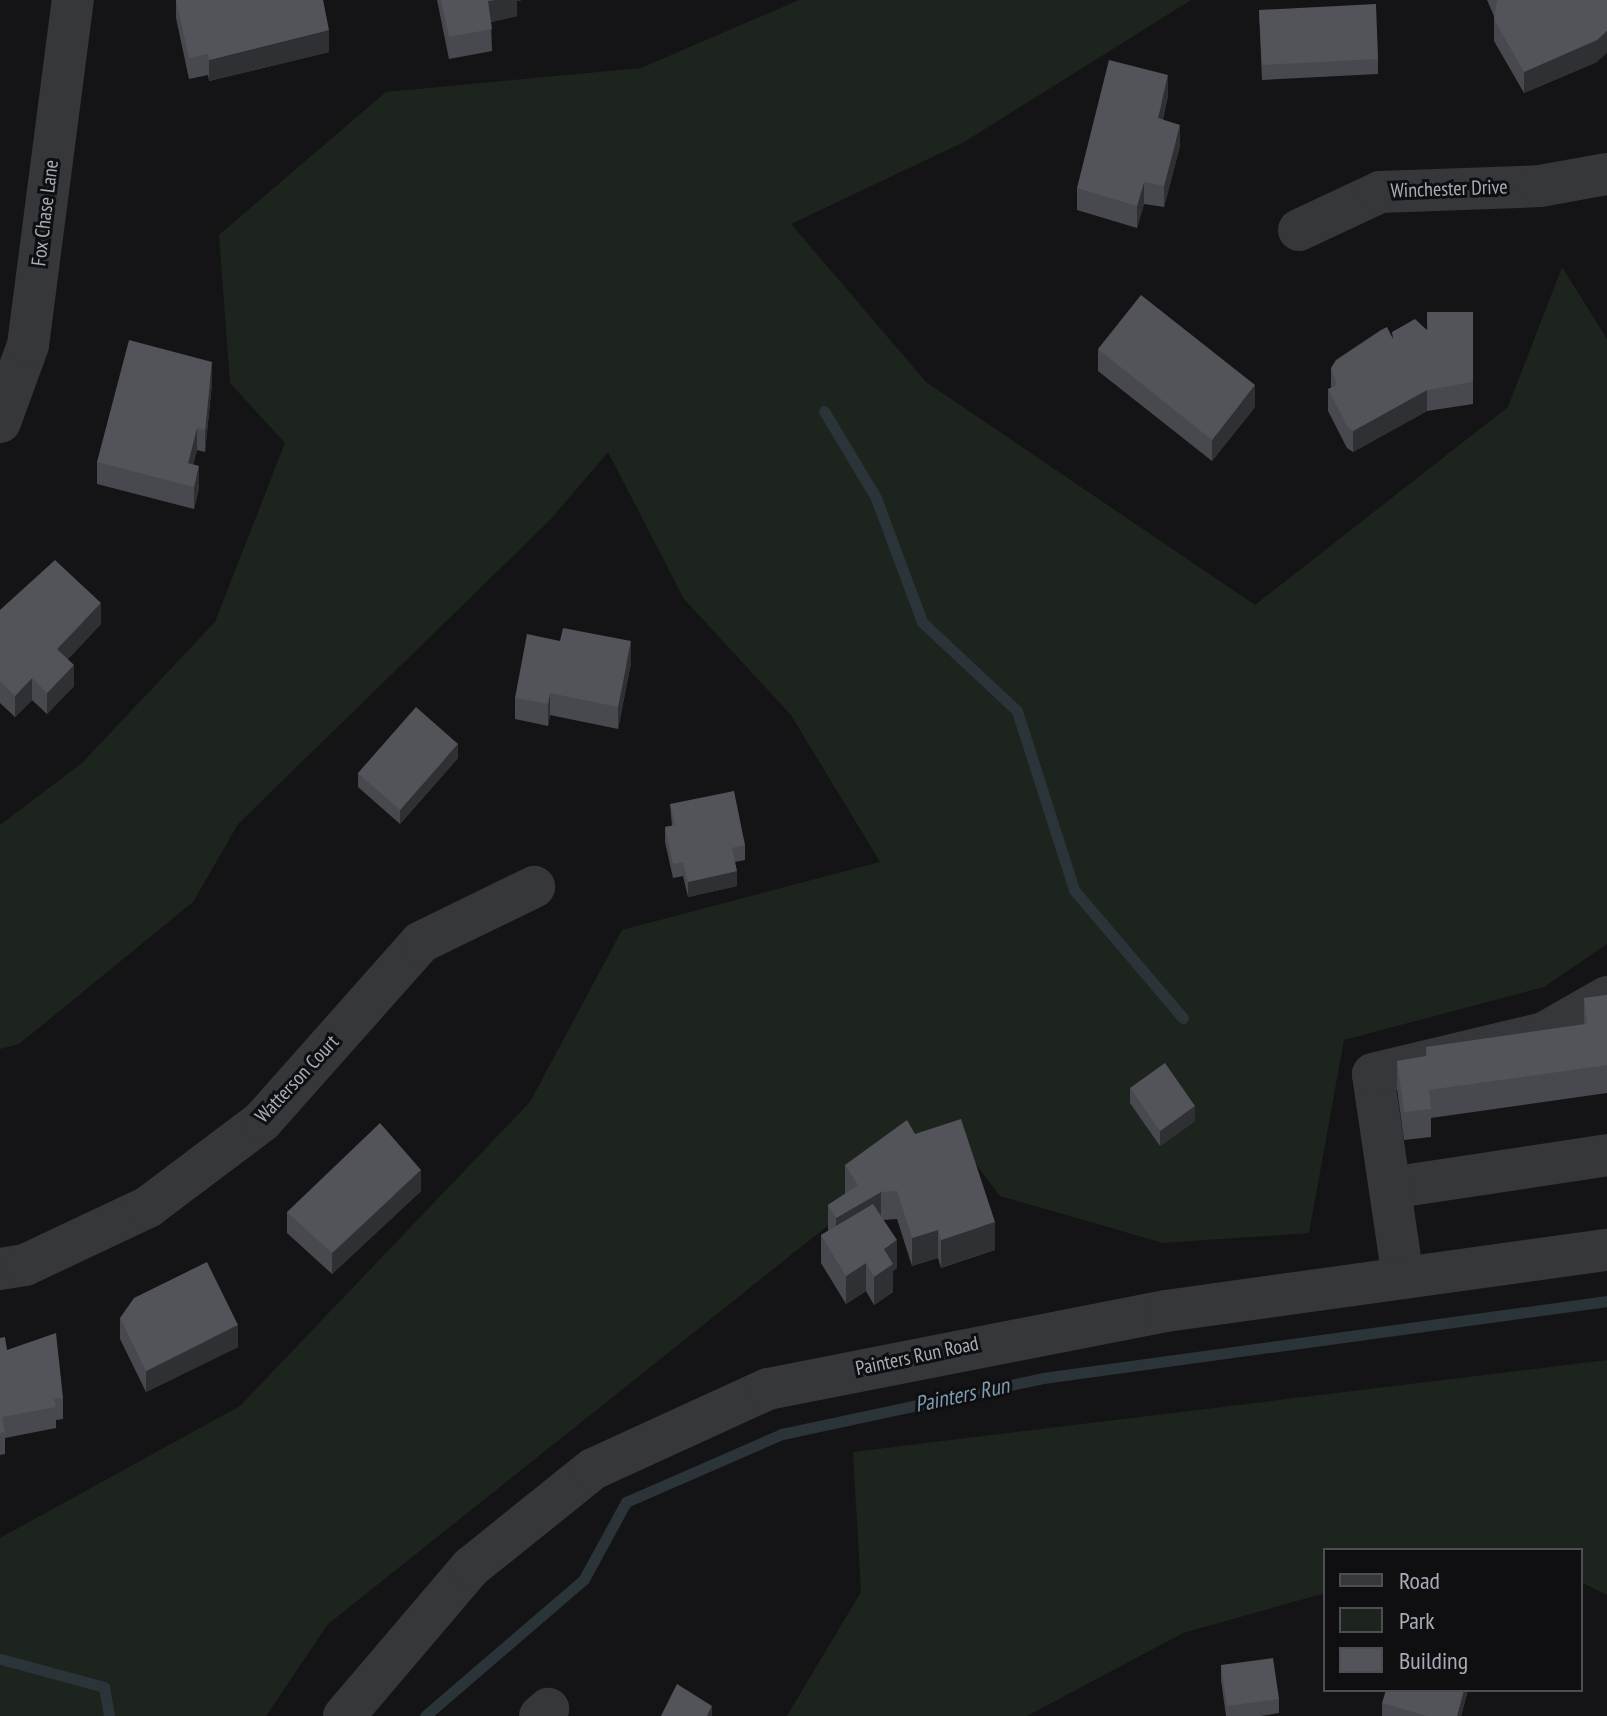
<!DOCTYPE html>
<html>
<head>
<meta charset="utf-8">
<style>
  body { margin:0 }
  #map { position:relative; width:1607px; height:1716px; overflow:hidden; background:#141416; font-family:"PT Sans Narrow",sans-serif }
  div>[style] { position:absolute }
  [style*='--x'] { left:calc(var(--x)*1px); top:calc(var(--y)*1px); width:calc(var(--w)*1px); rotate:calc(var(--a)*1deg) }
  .green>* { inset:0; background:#1d241d }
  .stream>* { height:11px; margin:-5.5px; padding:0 5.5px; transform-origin:5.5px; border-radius:5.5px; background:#2b3439 }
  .minor>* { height:42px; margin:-21px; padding:0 21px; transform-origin:21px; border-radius:21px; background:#36373b }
  .wall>* { inset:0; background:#48494e }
  .shaded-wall>* { inset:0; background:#2f3033 }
  .building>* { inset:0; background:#525459 }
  span { translate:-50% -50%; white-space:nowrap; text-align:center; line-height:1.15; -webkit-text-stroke:6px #0f0f11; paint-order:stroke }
  .street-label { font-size:20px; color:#a7acb6 }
  .water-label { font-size:22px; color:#7f9cb0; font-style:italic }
  .legend { position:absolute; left:1323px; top:1548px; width:260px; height:144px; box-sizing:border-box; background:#0f0f11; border:2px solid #4c4e53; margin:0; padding:10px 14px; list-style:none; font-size:24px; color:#a7acb6 }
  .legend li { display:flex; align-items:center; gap:16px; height:40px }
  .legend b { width:40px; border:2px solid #4c4e53 }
</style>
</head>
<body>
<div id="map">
  <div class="green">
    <i style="clip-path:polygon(799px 0,1191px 0,964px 142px,791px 224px,926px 382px,1255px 605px,1508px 407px,1562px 267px,1607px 339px,1607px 944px,1544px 987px,1344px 1040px,1309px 1233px,1163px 1243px,1000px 1196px,949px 1129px,328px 1624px,266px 1716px,0 1716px,0 1538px,240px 1406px,530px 1102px,622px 930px,880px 862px,791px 715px,684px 599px,608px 452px,551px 519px,238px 824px,193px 902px,19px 1044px,0 1049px,0 825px,82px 763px,215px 622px,285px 443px,230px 383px,219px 235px,386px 92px,641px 68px)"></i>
    <i style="clip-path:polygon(1607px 1360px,1607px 1595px,1581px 1582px,1581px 1550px,1325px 1550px,1325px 1593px,1183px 1633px,1027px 1716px,787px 1716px,861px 1592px,853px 1452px)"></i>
  </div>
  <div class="stream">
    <i style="--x:824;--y:411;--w:101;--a:59.1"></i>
    <i style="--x:876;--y:498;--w:132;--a:69.6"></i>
    <i style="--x:922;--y:622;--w:130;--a:43.1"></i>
    <i style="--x:1017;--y:711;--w:188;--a:72.3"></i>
    <i style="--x:1074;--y:890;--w:168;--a:49.6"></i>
    <i style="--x:1;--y:1659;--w:107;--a:15.2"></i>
    <i style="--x:104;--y:1687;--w:29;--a:80"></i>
    <i style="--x:425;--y:1716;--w:210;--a:-40.7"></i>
    <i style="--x:584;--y:1579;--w:88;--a:-61.4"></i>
    <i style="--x:626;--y:1502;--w:170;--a:-23.6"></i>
    <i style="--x:782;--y:1434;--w:267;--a:-12.1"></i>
    <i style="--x:1043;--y:1378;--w:569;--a:-7.77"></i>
  </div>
  <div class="minor">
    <i style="--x:1299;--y:230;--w:89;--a:-25.1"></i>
    <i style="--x:1380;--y:192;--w:160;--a:-2.1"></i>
    <i style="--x:1540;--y:186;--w:68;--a:-10.2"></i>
    <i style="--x:0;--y:422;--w:82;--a:-70"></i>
    <i style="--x:28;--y:345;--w:348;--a:-82.6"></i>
    <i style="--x:1390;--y:1188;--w:219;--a:-8.6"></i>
    <i style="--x:0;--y:1269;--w:25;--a:-9"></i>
    <i style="--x:25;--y:1265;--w:136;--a:-25.2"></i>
    <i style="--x:148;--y:1207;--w:143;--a:-37"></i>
    <i style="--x:262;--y:1121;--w:239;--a:-48.4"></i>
    <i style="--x:421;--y:942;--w:126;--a:-26"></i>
    <i style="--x:1403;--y:1278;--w:206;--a:-98.4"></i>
    <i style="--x:1373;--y:1074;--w:176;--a:-13.5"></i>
    <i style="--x:1544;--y:1033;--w:73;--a:-29.7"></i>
    <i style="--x:344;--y:1716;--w:196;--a:-49.6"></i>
    <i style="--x:471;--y:1567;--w:156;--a:-38.8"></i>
    <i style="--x:593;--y:1469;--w:192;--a:-24.6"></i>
    <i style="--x:768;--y:1389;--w:406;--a:-11.1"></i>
    <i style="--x:1166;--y:1311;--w:445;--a:-7.9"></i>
    <i style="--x:540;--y:1716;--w:11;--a:-41"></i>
  </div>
  <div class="wall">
    <i style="clip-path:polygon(176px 0,323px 0,329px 52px,209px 81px,208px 75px,189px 79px,176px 18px)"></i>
    <i style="clip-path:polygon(437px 0,522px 0,517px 1px,517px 16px,491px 22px,492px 51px,449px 59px)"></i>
    <i style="clip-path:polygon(1487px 0,1607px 0,1597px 62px,1524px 93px,1494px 41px,1494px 16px)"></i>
    <i style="clip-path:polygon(1259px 10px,1378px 59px,1378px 74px,1262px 80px)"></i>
    <i style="clip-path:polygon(1168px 96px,1163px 119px,1180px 146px,1164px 207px,1144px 204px,1137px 228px,1077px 210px,1077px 188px)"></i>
    <i style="clip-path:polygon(1427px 312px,1473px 312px,1473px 404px,1427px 411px,1353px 452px,1347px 448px,1328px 411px,1328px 389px,1331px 388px,1331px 368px,1427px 331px)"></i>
    <i style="clip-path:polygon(1098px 349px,1255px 407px,1212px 461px,1098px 371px)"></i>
    <i style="clip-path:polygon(212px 383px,205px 452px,197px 450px,193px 464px,199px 488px,194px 509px,97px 484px,97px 462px)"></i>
    <i style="clip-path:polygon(0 610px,101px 624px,68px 659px,74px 686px,47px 714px,32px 700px,15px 717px,0 703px)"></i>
    <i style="clip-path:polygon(631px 663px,618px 729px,550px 715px,548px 726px,515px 719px,515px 698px)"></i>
    <i style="clip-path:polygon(458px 758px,400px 824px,358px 787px,358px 773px)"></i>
    <i style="clip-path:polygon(670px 804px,745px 845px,745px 860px,735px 862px,737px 886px,688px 897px,683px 876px,673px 878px,665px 842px,665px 827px,672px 826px)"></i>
    <i style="clip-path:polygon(1607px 995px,1607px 1093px,1431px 1118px,1431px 1137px,1404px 1140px,1397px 1089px,1397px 1061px,1426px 1056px,1426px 1047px,1584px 1024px,1584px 998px)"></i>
    <i style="clip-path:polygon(1130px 1088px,1195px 1121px,1160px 1146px,1130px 1103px)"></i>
    <i style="clip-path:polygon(915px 1134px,995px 1250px,941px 1268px,938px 1258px,912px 1266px,897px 1219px,883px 1220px,897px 1268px,893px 1271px,893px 1292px,874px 1305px,866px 1291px,846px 1304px,821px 1263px,821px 1235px,828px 1231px,828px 1205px,845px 1194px,845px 1165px)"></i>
    <i style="clip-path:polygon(421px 1191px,332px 1274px,287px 1233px,287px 1212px)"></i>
    <i style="clip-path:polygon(120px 1318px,238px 1347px,146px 1392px,120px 1339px)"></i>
    <i style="clip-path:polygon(0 1338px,7px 1350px,63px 1398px,63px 1419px,56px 1420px,56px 1428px,5px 1438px,5px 1454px,0 1455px)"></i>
    <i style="clip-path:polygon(1221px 1665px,1279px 1699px,1279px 1713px,1261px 1716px,1226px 1716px,1221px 1680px)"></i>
    <i style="clip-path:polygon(1468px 1690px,1461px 1716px,1382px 1716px,1382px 1703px)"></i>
  </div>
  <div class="shaded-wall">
    <i style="clip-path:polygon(494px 0,522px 0,517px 1px,517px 16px,488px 23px,488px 1px)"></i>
    <i style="clip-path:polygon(329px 30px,329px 52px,209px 81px,209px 60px)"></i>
    <i style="clip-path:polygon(1607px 31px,1607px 53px,1597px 62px,1524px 93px,1524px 72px)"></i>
    <i style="clip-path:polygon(1168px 75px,1168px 96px,1158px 140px,1158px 118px)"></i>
    <i style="clip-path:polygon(1180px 125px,1180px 146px,1164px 207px,1164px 186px)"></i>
    <i style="clip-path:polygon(1144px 182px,1144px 204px,1137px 228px,1137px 206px)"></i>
    <i style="clip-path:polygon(212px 362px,212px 383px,205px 452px,205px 430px)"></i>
    <i style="clip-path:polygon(1255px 385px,1255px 407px,1212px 461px,1212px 440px)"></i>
    <i style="clip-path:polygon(1427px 390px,1427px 411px,1353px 452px,1353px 431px)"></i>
    <i style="clip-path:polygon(197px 428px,197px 450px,188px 485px,188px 463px)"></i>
    <i style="clip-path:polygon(199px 466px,199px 488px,194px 509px,194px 487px)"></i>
    <i style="clip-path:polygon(101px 603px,101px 624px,57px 671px,57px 649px)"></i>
    <i style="clip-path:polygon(631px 641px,631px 663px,618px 729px,618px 707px)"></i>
    <i style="clip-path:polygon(74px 665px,74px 686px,47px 714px,47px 693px)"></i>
    <i style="clip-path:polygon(32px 678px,32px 700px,15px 717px,15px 696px)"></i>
    <i style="clip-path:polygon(550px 693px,550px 715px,548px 726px,548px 704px)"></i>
    <i style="clip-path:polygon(458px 744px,458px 758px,400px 824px,400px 810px)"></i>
    <i style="clip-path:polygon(737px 871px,737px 886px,688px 897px,688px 882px)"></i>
    <i style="clip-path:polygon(1195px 1106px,1195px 1121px,1160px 1146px,1160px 1131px)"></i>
    <i style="clip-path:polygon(421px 1170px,421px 1191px,332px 1274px,332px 1253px)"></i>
    <i style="clip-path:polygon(881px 1192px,881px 1220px,836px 1246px,836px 1218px)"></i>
    <i style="clip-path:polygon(995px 1222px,995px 1250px,941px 1268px,941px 1240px)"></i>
    <i style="clip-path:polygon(938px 1230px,938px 1258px,912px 1266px,912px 1238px)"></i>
    <i style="clip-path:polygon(897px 1240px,897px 1268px,893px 1271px,893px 1292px,874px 1305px,874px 1277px,884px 1249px)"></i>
    <i style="clip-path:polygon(866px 1263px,866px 1291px,846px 1304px,846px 1276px)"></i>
    <i style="clip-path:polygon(238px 1325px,238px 1347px,146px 1392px,146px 1371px)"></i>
    <i style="clip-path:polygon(1464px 1690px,1468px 1690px,1461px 1716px,1457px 1716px)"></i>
    <i style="clip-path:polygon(712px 1706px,712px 1716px,707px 1716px)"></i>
  </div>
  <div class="building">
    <i style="clip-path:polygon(176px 0,323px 0,329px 30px,209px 60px,208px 54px,189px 58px)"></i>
    <i style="clip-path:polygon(441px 0,494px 0,488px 1px,492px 29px,449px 37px)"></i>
    <i style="clip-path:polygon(1497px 0,1607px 0,1607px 31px,1597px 40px,1524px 72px,1494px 19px)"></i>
    <i style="clip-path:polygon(1376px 4px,1378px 59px,1262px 65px,1259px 10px)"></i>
    <i style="clip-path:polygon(1109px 60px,1168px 75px,1158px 118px,1180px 125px,1164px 186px,1144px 182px,1137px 206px,1077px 188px)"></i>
    <i style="clip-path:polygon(1141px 295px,1255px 385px,1212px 440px,1098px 349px)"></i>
    <i style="clip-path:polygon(1427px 312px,1473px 312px,1473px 382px,1427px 390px,1353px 431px,1347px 426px,1328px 389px,1337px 385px,1331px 368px,1336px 360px,1381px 330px,1387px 327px,1393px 339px,1392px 332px,1415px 319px,1428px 331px)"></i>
    <i style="clip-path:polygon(129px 340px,212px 362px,205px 430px,197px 428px,188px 463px,199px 466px,194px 487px,97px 462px)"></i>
    <i style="clip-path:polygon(55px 560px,101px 603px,57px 649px,74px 665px,47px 693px,32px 678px,15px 696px,0 681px,0 610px)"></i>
    <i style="clip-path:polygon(563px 628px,631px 641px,618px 707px,550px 693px,548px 704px,515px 698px,527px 634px,560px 641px)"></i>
    <i style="clip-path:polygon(416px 707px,458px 744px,400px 810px,358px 773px)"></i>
    <i style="clip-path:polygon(734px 791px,745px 845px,732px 848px,737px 871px,688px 882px,683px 862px,673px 864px,665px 827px,675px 825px,670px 804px)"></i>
    <i style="clip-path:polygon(1607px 995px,1607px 1065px,1429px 1090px,1431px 1109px,1404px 1112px,1397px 1061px,1427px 1056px,1426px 1047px,1587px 1024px,1584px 998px)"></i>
    <i style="clip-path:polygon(1165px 1063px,1195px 1106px,1160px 1131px,1130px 1088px)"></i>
    <i style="clip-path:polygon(961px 1119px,995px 1222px,941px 1240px,938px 1230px,912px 1238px,897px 1191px,881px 1192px,836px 1218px,828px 1205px,858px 1185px,845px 1165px,907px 1120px,915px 1134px)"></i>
    <i style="clip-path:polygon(380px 1123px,421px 1170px,332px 1253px,287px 1212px)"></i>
    <i style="clip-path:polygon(873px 1204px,897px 1240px,884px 1249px,893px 1264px,874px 1277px,866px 1263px,846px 1276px,821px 1235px)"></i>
    <i style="clip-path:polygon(207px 1262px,238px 1325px,146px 1371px,120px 1318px,134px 1298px)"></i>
    <i style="clip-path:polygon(56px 1333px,63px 1398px,54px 1399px,56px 1407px,2px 1417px,5px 1432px,0 1433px,0 1338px,5px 1337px,7px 1350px)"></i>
    <i style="clip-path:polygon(1273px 1658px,1279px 1699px,1227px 1706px,1221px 1665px)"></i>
    <i style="clip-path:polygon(677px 1684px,712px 1706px,707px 1716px,661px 1716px)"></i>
    <i style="clip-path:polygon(1386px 1690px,1464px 1690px,1457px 1716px,1427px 1716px,1382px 1703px)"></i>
  </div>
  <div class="street-label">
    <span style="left:1449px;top:189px;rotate:-2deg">Winchester Drive</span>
    <span style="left:45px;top:213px;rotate:-83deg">Fox Chase Lane</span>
    <span style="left:297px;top:1079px;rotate:-47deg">Watterson Court</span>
    <span style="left:917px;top:1356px;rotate:-12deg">Painters Run Road</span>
  </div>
  <div class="water-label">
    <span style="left:962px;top:1395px;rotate:-12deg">Painters Run</span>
  </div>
  <ul class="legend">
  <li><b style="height:10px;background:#36373b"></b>Road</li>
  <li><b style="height:22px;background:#1d241d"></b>Park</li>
  <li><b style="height:22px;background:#525459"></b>Building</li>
  </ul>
</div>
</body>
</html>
